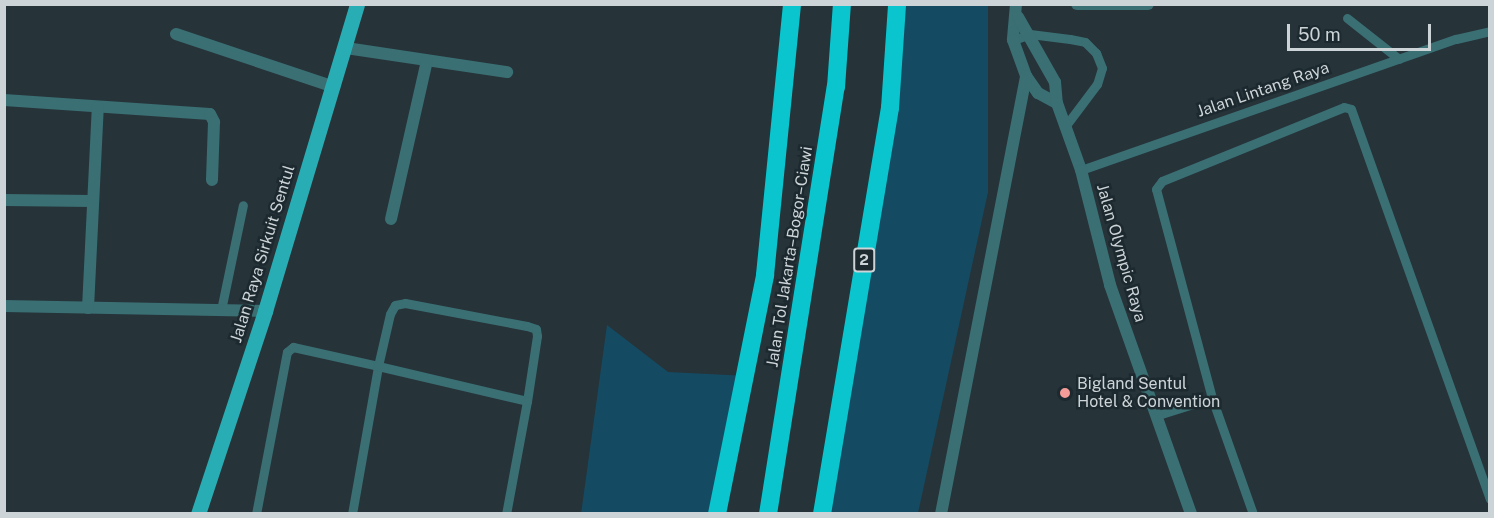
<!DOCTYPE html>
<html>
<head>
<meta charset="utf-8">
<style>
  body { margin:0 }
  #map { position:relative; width:1494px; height:518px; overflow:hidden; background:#263339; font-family:"Public Sans",sans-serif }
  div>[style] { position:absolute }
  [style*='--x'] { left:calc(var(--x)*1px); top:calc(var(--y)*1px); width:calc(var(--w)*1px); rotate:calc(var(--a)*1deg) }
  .green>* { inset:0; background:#154b62 }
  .service>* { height:9px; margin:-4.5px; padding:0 4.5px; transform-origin:4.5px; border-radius:4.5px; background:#3a6f73 }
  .minor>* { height:12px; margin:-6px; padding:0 6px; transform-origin:6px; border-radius:6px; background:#3a6f73 }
  .primary>* { height:15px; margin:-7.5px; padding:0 7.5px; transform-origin:7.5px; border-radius:7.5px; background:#29adb4 }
  .motorway>* { height:18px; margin:-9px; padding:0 9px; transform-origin:9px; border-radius:9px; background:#0ac5ce }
  .dots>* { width:16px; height:16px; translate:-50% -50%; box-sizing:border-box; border:3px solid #1c292f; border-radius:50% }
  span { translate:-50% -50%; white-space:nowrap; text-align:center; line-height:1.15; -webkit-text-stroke:5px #1c292f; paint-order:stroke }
  .shield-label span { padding:2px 4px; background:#1c292f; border:2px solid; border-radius:4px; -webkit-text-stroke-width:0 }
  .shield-label { font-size:15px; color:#ccd4d8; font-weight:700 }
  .street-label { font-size:16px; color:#ccd4d8 }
  .poi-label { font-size:16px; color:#ccd4d8 }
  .left { translate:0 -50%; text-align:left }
  .frame { position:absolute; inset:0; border:6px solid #ccd4d8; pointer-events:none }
  .scale { position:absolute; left:1287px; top:24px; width:144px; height:27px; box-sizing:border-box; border:3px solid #ccd4d8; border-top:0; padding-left:8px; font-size:18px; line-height:21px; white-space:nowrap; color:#ccd4d8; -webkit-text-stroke:4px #1c292f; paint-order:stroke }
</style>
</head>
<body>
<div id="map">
  <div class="green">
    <i style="clip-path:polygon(897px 5px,988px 5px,988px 192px,918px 513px,822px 514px)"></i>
    <i style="clip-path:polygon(607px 325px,668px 372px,748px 376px,717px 513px,581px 514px)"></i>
  </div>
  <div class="service">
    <i style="--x:1347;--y:18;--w:66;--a:38.3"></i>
    <i style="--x:1013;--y:40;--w:18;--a:-19"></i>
    <i style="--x:1030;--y:34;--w:40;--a:7.1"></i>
    <i style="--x:1070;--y:39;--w:15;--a:11"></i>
    <i style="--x:1085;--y:42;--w:16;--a:45"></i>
    <i style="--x:1096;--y:53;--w:16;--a:68"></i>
    <i style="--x:1102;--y:68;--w:17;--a:107"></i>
    <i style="--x:1097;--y:84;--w:50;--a:126.9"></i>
    <i style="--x:1081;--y:170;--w:397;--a:-19.3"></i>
    <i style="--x:1456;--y:39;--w:35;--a:-13"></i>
    <i style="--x:221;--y:310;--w:107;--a:-78.2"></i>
    <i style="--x:1155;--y:416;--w:60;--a:-17.5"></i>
    <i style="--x:256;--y:514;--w:165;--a:-79.2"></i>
    <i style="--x:287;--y:352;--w:8;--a:-40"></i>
    <i style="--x:293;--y:347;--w:87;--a:12.6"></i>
    <i style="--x:378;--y:366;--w:53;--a:-77"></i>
    <i style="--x:390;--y:314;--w:10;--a:-61"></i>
    <i style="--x:395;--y:305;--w:10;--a:-11"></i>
    <i style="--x:405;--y:303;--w:124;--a:10.7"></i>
    <i style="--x:527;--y:326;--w:9;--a:18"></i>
    <i style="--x:536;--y:329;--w:7;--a:82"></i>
    <i style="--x:537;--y:336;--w:66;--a:98.7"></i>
    <i style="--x:352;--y:514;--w:150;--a:-80"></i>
    <i style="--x:378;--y:366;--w:153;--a:13.2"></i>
    <i style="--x:527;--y:401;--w:115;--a:100.5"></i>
    <i style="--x:1253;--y:514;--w:123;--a:-109.5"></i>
    <i style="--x:1212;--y:398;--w:216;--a:-105"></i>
    <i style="--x:1156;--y:189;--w:10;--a:-53"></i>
    <i style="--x:1162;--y:181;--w:196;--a:-22.1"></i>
    <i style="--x:1344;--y:107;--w:7;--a:16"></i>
    <i style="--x:1351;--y:109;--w:414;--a:70.4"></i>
  </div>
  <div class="minor">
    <i style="--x:1016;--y:4;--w:36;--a:95"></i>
    <i style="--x:1013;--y:40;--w:38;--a:70"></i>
    <i style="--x:1026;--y:76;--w:21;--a:55"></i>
    <i style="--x:1038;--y:93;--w:21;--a:28"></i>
    <i style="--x:1077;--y:4;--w:71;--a:0"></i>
    <i style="--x:1018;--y:17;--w:75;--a:60.4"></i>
    <i style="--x:1055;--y:82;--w:21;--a:85"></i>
    <i style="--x:1057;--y:103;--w:71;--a:70.3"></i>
    <i style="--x:1081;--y:170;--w:119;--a:75.8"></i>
    <i style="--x:1110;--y:285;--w:243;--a:70.5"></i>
    <i style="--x:176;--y:34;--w:167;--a:18.5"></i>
    <i style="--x:346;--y:48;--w:163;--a:8.5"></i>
    <i style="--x:4;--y:100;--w:206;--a:3.9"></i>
    <i style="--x:210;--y:114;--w:9;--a:63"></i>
    <i style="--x:214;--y:122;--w:58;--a:92"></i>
    <i style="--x:4;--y:200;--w:88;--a:0.7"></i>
    <i style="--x:391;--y:219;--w:162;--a:-77.2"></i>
    <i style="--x:4;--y:306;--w:261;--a:1.1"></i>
    <i style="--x:88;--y:308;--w:201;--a:-87.2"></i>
    <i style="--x:941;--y:514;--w:446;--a:-79"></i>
  </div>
  <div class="primary">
    <i style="--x:198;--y:514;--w:214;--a:-71.7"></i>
    <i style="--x:265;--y:311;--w:320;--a:-73.3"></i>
  </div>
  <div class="motorway">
    <i style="--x:717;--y:514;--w:244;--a:-78.6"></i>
    <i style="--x:765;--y:275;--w:272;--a:-84.3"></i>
    <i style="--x:768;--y:514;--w:432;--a:-81"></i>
    <i style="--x:836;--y:87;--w:83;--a:-85.9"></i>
    <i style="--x:822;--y:514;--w:412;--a:-80.5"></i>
    <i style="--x:890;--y:108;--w:104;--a:-86.1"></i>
  </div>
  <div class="dots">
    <i style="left:1065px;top:393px;background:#f59b98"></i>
  </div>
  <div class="shield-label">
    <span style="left:864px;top:260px">2</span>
  </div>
  <div class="street-label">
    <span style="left:1263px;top:90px;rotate:-19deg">Jalan Lintang Raya</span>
    <span style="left:1121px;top:253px;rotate:74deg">Jalan Olympic Raya</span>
    <span style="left:263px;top:254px;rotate:-73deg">Jalan Raya Sirkuit Sentul</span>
    <span style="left:790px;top:257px;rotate:-81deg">Jalan Tol Jakarta–Bogor–Ciawi</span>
  </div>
  <div class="poi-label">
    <span class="left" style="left:1077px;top:393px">Bigland Sentul<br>Hotel &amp; Convention</span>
  </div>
  <div class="frame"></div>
  <div class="scale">50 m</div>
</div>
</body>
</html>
